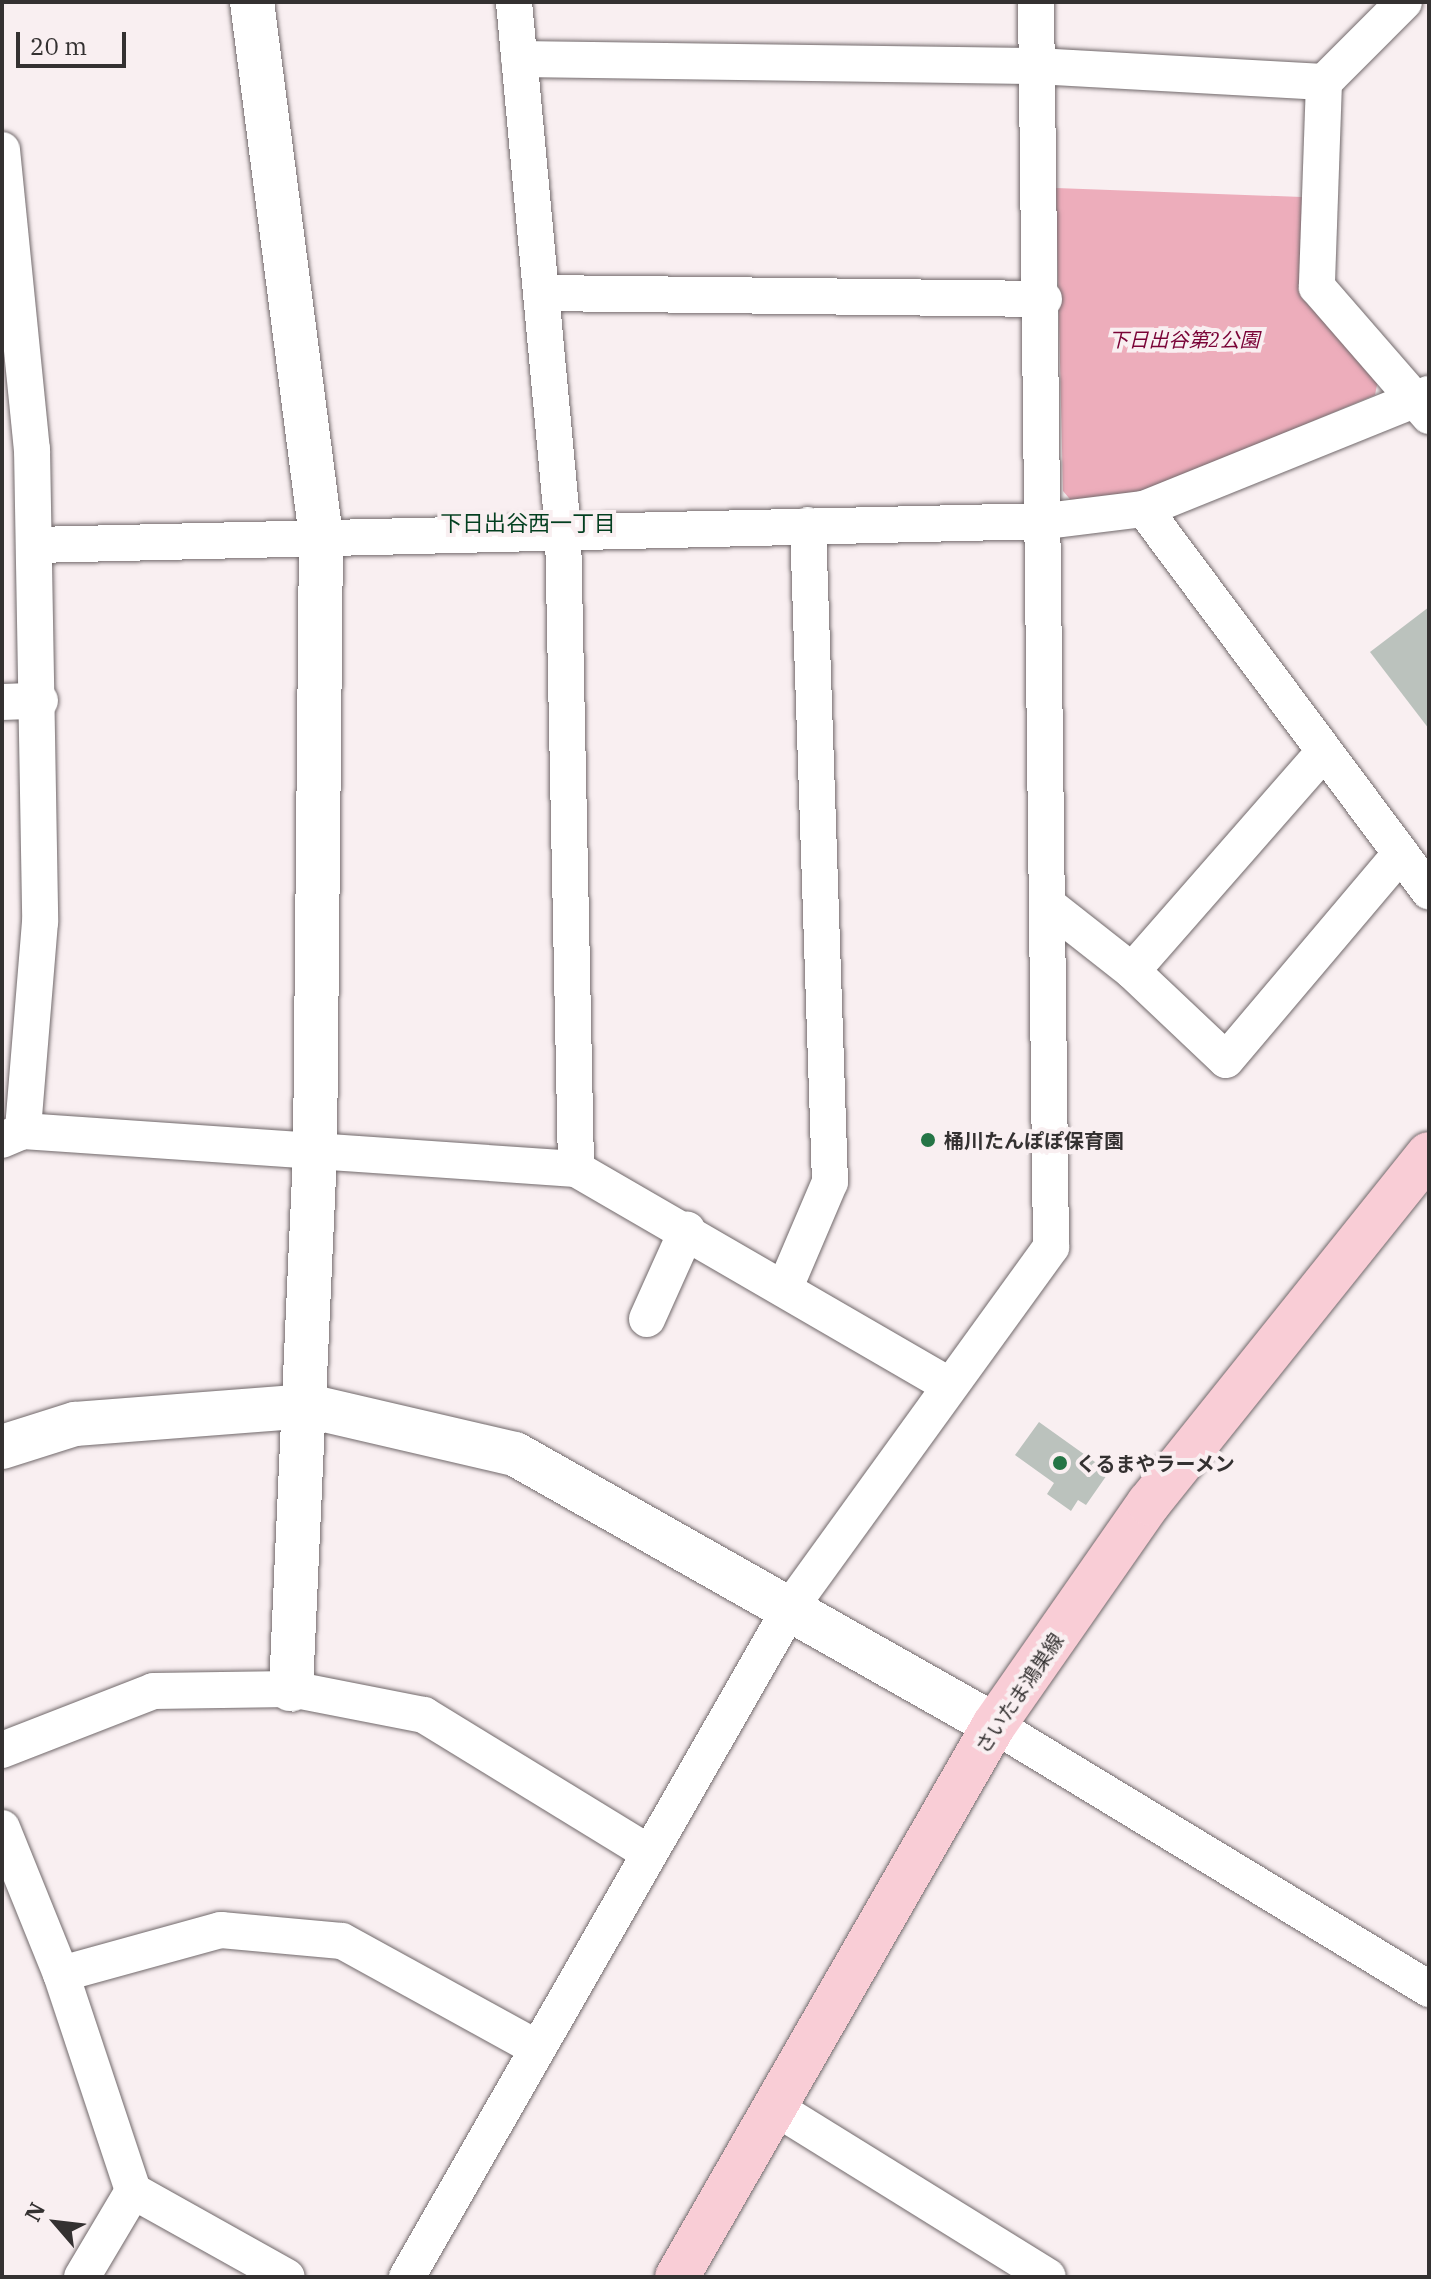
<!DOCTYPE html>
<html>
<head>
<meta charset="utf-8">
<style>
  body { margin:0 }
  #map { position:relative; width:1431px; height:2279px; overflow:hidden; background:#f9eff1; font-family:"IBM Plex Serif","Noto Sans JP",serif }
  div>[style] { position:absolute }
  [style*='--x'] { left:calc(var(--x)*1px); top:calc(var(--y)*1px); width:calc(var(--w)*1px); rotate:calc(var(--a)*1deg) }
  .green>* { inset:0; background:#edadbb }
  .building>* { inset:0; background:#bbc2bd }
  .roads { filter:drop-shadow(0 0 2px #71696b) drop-shadow(0 0 2px #71696b) }
  .minor>* { height:36px; margin:-18px; padding:0 18px; transform-origin:18px; border-radius:18px; background:#fff }
  .tertiary>* { height:44px; margin:-22px; padding:0 22px; transform-origin:22px; border-radius:22px; background:#fff }
  .primary>* { height:44px; margin:-22px; padding:0 22px; transform-origin:22px; border-radius:22px; background:#f9cdd6 }
  .dots>* { width:22px; height:22px; translate:-50% -50%; box-sizing:border-box; border:4px solid #f9eff1; border-radius:50% }
  span { translate:-50% -50%; white-space:nowrap; text-align:center; line-height:1.15; -webkit-text-stroke:8px #f9eff1; paint-order:stroke }
  .park-label { font-size:20px; color:#7a0337; font-style:italic }
  .poi-label { font-size:20px; color:#343131; font-weight:700 }
  .left { translate:0 -50%; text-align:left }
  .street-label { font-size:20px; color:#343131 }
  .neighbourhood-label { font-size:22px; color:#033f20 }
  .frame { position:absolute; inset:0; border:4px solid #343131; pointer-events:none }
  .north { position:absolute; left:16px; top:2183px; width:80px; height:80px; -webkit-text-stroke:6px #f9eff1; paint-order:stroke; rotate:298deg; font-size:22px; font-weight:700; line-height:32px; text-align:center; color:#343131 }
  .north::after { content:''; display:block; margin:auto; width:28px; height:36px; background:#343131; clip-path:polygon(50% 0,100% 100%,50% 72%,0 100%) }
  .scale { position:absolute; left:16px; top:32px; width:110px; height:36px; box-sizing:border-box; border:4px solid #343131; border-top:0; padding-left:10px; font-size:24px; line-height:28px; white-space:nowrap; color:#343131; -webkit-text-stroke:6px #f9eff1; paint-order:stroke }
</style>
</head>
<body>
<div id="map">
  <div class="green">
    <i style="clip-path:polygon(1056px 188px,1302px 197px,1301px 297px,1378px 380px,1375px 395px,1122px 501px,1074px 504px,1063px 491px)"></i>
  </div>
  <div class="building">
    <i style="clip-path:polygon(1429px 607px,1429px 729px,1370px 652px)"></i>
    <i style="clip-path:polygon(1039px 1422px,1109px 1472px,1086px 1505px,1078px 1500px,1071px 1511px,1047px 1494px,1054px 1483px,1015px 1455px)"></i>
  </div>
  <div class="roads">
    <div class="minor">
      <i style="--x:514;--y:2;--w:530;--a:84.7"></i>
      <i style="--x:563;--y:530;--w:639;--a:88.83"></i>
      <i style="--x:519;--y:59;--w:517;--a:0.78"></i>
      <i style="--x:1036;--y:66;--w:288;--a:3.2"></i>
      <i style="--x:1324;--y:82;--w:113;--a:-45"></i>
      <i style="--x:1324;--y:82;--w:205;--a:92"></i>
      <i style="--x:1317;--y:287;--w:171;--a:49"></i>
      <i style="--x:2;--y:150;--w:301;--a:84.3"></i>
      <i style="--x:32;--y:449;--w:473;--a:89"></i>
      <i style="--x:40;--y:922;--w:210;--a:94.7"></i>
      <i style="--x:23;--y:1131;--w:23;--a:157"></i>
      <i style="--x:541;--y:293;--w:503;--a:0.68"></i>
      <i style="--x:1144;--y:509;--w:477;--a:53.3"></i>
      <i style="--x:35;--y:545;--w:1012;--a:-1.36"></i>
      <i style="--x:1047;--y:521;--w:98;--a:-7.1"></i>
      <i style="--x:1144;--y:509;--w:307;--a:-22"></i>
      <i style="--x:2;--y:702;--w:38;--a:-2"></i>
      <i style="--x:1052;--y:908;--w:102;--a:38.2"></i>
      <i style="--x:1132;--y:971;--w:129;--a:43.4"></i>
      <i style="--x:1226;--y:1060;--w:270;--a:-49.8"></i>
      <i style="--x:1132;--y:971;--w:290;--a:-48.8"></i>
      <i style="--x:23;--y:1131;--w:554;--a:3.93"></i>
      <i style="--x:576;--y:1169;--w:432;--a:30.1"></i>
      <i style="--x:786;--y:1285;--w:112;--a:-66.9"></i>
      <i style="--x:830;--y:1182;--w:657;--a:-91.92"></i>
      <i style="--x:647;--y:1319;--w:98;--a:-65.8"></i>
      <i style="--x:994;--y:1725;--w:509;--a:31.25"></i>
      <i style="--x:2;--y:1750;--w:162;--a:-21.3"></i>
      <i style="--x:153;--y:1691;--w:138;--a:-0.8"></i>
      <i style="--x:291;--y:1689;--w:136;--a:11.1"></i>
      <i style="--x:424;--y:1715;--w:264;--a:31.5"></i>
      <i style="--x:2;--y:1828;--w:157;--a:68"></i>
      <i style="--x:61;--y:1974;--w:229;--a:71.6"></i>
      <i style="--x:133;--y:2191;--w:176;--a:29.2"></i>
      <i style="--x:61;--y:1974;--w:166;--a:-15.4"></i>
      <i style="--x:221;--y:1930;--w:121;--a:5.2"></i>
      <i style="--x:342;--y:1941;--w:222;--a:28.8"></i>
      <i style="--x:774;--y:2107;--w:322;--a:31.8"></i>
      <i style="--x:82;--y:2277;--w:100;--a:-59.3"></i>
      <i style="--x:407;--y:2277;--w:774;--a:-60.19"></i>
      <i style="--x:792;--y:1605;--w:442;--a:-54.1"></i>
      <i style="--x:1051;--y:1247;--w:1245;--a:-90.69"></i>
    </div>
    <div class="tertiary">
      <i style="--x:252;--y:2;--w:539;--a:82.65"></i>
      <i style="--x:321;--y:537;--w:617;--a:90.56"></i>
      <i style="--x:315;--y:1154;--w:536;--a:92.57"></i>
      <i style="--x:2;--y:1447;--w:77;--a:-17.5"></i>
      <i style="--x:75;--y:1424;--w:234;--a:-4.4"></i>
      <i style="--x:308;--y:1406;--w:212;--a:13.1"></i>
      <i style="--x:515;--y:1454;--w:550;--a:29.5"></i>
    </div>
    <div class="primary">
      <i style="--x:677;--y:2277;--w:637;--a:-60.13"></i>
      <i style="--x:994;--y:1725;--w:271;--a:-55.1"></i>
      <i style="--x:1149;--y:1503;--w:447;--a:-51.3"></i>
    </div>
  </div>
  <div class="dots">
    <i style="left:928px;top:1140px;background:#257546"></i>
    <i style="left:1060px;top:1463px;background:#257546"></i>
  </div>
  <div class="park-label">
    <span style="left:1184px;top:339px">下日出谷第2公園</span>
  </div>
  <div class="poi-label">
    <span class="left" style="left:944px;top:1140px">桶川たんぽぽ保育園</span>
    <span class="left" style="left:1076px;top:1463px">くるまやラーメン</span>
  </div>
  <div class="street-label">
    <span style="left:1019px;top:1693px;rotate:-56deg">さいたま鴻巣線</span>
  </div>
  <div class="neighbourhood-label">
    <span style="left:528px;top:523px">下日出谷西一丁目</span>
  </div>
  <div class="frame"></div>
  <div class="north">N</div>
  <div class="scale">20 m</div>
</div>
</body>
</html>
